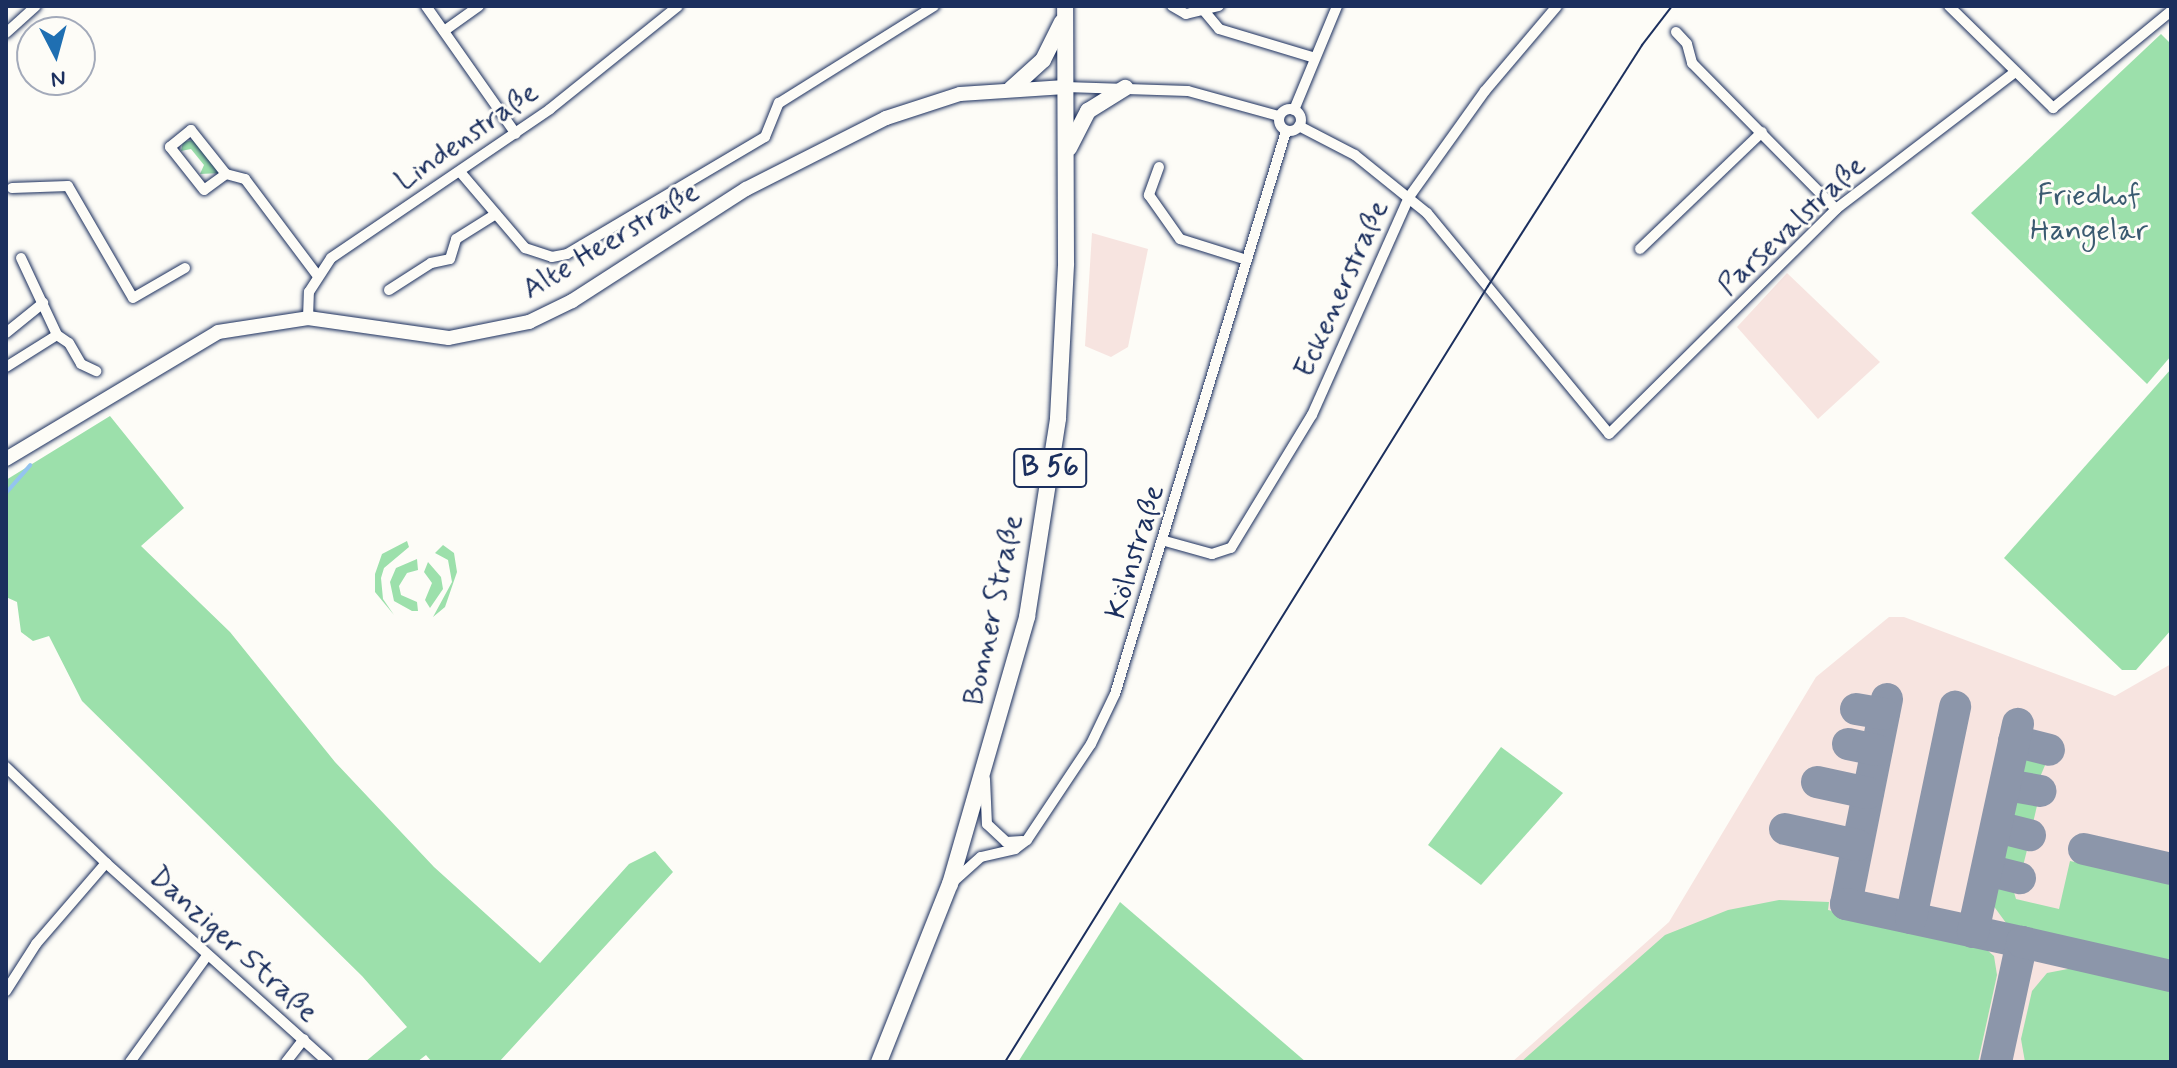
<!DOCTYPE html>
<html>
<head>
<meta charset="utf-8">
<style>
  body { margin:0 }
  #map { position:relative; width:2177px; height:1068px; overflow:hidden; background:#fdfcf7; font-family:Mynerve,sans-serif }
  div>[style] { position:absolute }
  [style*='--x'] { left:calc(var(--x)*1px); top:calc(var(--y)*1px); width:calc(var(--w)*1px); rotate:calc(var(--a)*1deg) }
  .built>* { inset:0; background:#f7e4e0 }
  .green>* { inset:0; background:#9ce0ab }
  .stream>* { height:4px; margin:-2px; padding:0 2px; transform-origin:2px; border-radius:2px; background:#94c4ef }
  .taxiway>* { height:32px; margin:-16px; padding:0 16px; transform-origin:16px; border-radius:16px; background:#8c96aa }
  .roads { filter:drop-shadow(0 0 2px #1b2f5e) drop-shadow(0 0 2px #1b2f5e) }
  .street>* { height:10px; margin:-5px; padding:0 5px; transform-origin:5px; border-radius:5px; background:#fdfcf7 }
  .street>.ring { margin:-5px; padding:0; box-sizing:content-box; background:none; border:10px solid #fdfcf7; border-radius:50% }
  .secondary>* { height:14px; margin:-7px; padding:0 7px; transform-origin:7px; border-radius:7px; background:#fdfcf7 }
  .primary>* { height:16px; margin:-8px; padding:0 8px; transform-origin:8px; border-radius:8px; background:#fdfcf7 }
  .tram>* { height:2px; margin:-1px; padding:0 1px; transform-origin:1px; border-radius:1px; background:#1b2f5e }
  span { translate:-50% -50%; white-space:nowrap; text-align:center; line-height:1.15; -webkit-text-stroke:6px #fdfcf7; paint-order:stroke }
  .shield-label span { padding:2px 6px; background:#fdfcf7; border:2px solid; border-radius:6px; -webkit-text-stroke-width:0 }
  .shield-label { font-size:28px; color:#1b2f5e; font-weight:700 }
  .street-label { font-size:30px; color:#1b2f5e }
  .park-label { font-size:30px; color:#3b5b71 }
  .frame { position:absolute; inset:0; border:8px solid #1b2f5e; pointer-events:none }
  .north { position:absolute; left:16px; top:16px; width:80px; height:80px; box-sizing:border-box; background:#fdfcf7; border:2px solid #a3aaba; border-radius:50%; rotate:174deg; font-size:22px; font-weight:700; line-height:32px; text-align:center; color:#1b2f5e }
  .north::after { content:''; display:block; margin:auto; width:28px; height:36px; background:#1f6fb2; clip-path:polygon(50% 0,100% 100%,50% 72%,0 100%) }
</style>
</head>
<body>
<div id="map">
  <div class="built">
    <i style="clip-path:polygon(1092px 233px,1148px 249px,1128px 347px,1111px 357px,1085px 346px)"></i>
    <i style="clip-path:polygon(1787px 273px,1880px 362px,1818px 419px,1737px 327px)"></i>
    <i style="clip-path:polygon(1889px 617px,1904px 617px,2115px 696px,2171px 664px,2171px 1062px,1512px 1062px,1669px 922px,1816px 677px)"></i>
  </div>
  <div class="green">
    <i style="clip-path:polygon(2161px 34px,2171px 44px,2171px 356px,2147px 384px,1971px 213px)"></i>
    <i style="clip-path:polygon(193px 140px,221px 173px,200px 174px,204px 165px,191px 149px,181px 151px,183px 142px)"></i>
    <i style="clip-path:polygon(2171px 369px,2171px 630px,2136px 670px,2122px 670px,2004px 558px)"></i>
    <i style="clip-path:polygon(110px 416px,184px 508px,141px 546px,230px 632px,335px 762px,434px 867px,540px 963px,629px 864px,655px 851px,673px 872px,499px 1062px,432px 1062px,426px 1055px,417px 1062px,365px 1062px,407px 1027px,362px 976px,82px 701px,49px 636px,33px 641px,21px 632px,17px 602px,6px 597px,6px 480px)"></i>
    <i style="clip-path:polygon(407px 541px,409px 547px,384px 568px,381px 578px,383px 599px,394px 615px,375px 592px,375px 574px,382px 554px)"></i>
    <i style="clip-path:polygon(443px 545px,454px 553px,457px 572px,445px 607px,433px 617px,452px 582px,448px 560px,435px 553px)"></i>
    <i style="clip-path:polygon(417px 559px,418px 570px,407px 573px,399px 586px,401px 595px,417px 602px,418px 611px,412px 611px,394px 601px,390px 582px,396px 568px)"></i>
    <i style="clip-path:polygon(428px 562px,441px 577px,443px 589px,430px 608px,425px 600px,432px 583px,424px 572px)"></i>
    <i style="clip-path:polygon(1501px 747px,1563px 793px,1481px 885px,1428px 845px)"></i>
    <i style="clip-path:polygon(2025px 748px,2048px 758px,2038px 782px,2019px 776px)"></i>
    <i style="clip-path:polygon(2015px 791px,2039px 797px,2033px 823px,2026px 827px,2010px 823px)"></i>
    <i style="clip-path:polygon(2005px 834px,2028px 846px,2023px 866px,1999px 861px)"></i>
    <i style="clip-path:polygon(2070px 861px,2171px 882px,2171px 962px,2009px 927px,1990px 901px,1995px 878px,2011px 882px,2016px 899px,2059px 909px)"></i>
    <i style="clip-path:polygon(1779px 900px,1829px 902px,1828px 910px,1980px 944px,1994px 956px,1997px 975px,1978px 1062px,1521px 1062px,1665px 935px,1728px 910px)"></i>
    <i style="clip-path:polygon(1120px 902px,1306px 1062px,1018px 1062px)"></i>
    <i style="clip-path:polygon(2073px 968px,2171px 990px,2171px 1062px,2025px 1062px,2021px 1039px,2032px 991px,2047px 973px)"></i>
  </div>
  <div class="stream">
    <i style="--x:6;--y:493;--w:37;--a:-49"></i>
  </div>
  <div class="taxiway">
    <i style="--x:1887;--y:699;--w:209;--a:101.3"></i>
    <i style="--x:1846;--y:904;--w:180;--a:12.2"></i>
    <i style="--x:1856;--y:709;--w:28;--a:10"></i>
    <i style="--x:2014;--y:741;--w:36;--a:14"></i>
    <i style="--x:1848;--y:744;--w:29;--a:12"></i>
    <i style="--x:1817;--y:782;--w:52;--a:12.2"></i>
    <i style="--x:2007;--y:785;--w:34;--a:10"></i>
    <i style="--x:1997;--y:827;--w:34;--a:14"></i>
    <i style="--x:1785;--y:829;--w:74;--a:12.5"></i>
    <i style="--x:2084;--y:849;--w:89;--a:12.9"></i>
    <i style="--x:1987;--y:870;--w:34;--a:14"></i>
    <i style="--x:1911;--y:918;--w:216;--a:-78.2"></i>
    <i style="--x:1973;--y:932;--w:213;--a:-77.8"></i>
    <i style="--x:1996;--y:1062;--w:123;--a:-77.8"></i>
    <i style="--x:2022;--y:942;--w:153;--a:12.9"></i>
  </div>
  <div class="roads">
    <div class="street">
      <i style="--x:426;--y:6;--w:156;--a:54.9"></i>
      <i style="--x:1172;--y:6;--w:16;--a:30"></i>
      <i style="--x:1186;--y:14;--w:34;--a:-14"></i>
      <i style="--x:1200;--y:6;--w:30;--a:50"></i>
      <i style="--x:1219;--y:29;--w:100;--a:16.8"></i>
      <i style="--x:1949;--y:6;--w:146;--a:44.4"></i>
      <i style="--x:2053;--y:108;--w:153;--a:-39.4"></i>
      <i style="--x:444;--y:31;--w:43;--a:-35.5"></i>
      <i style="--x:1676;--y:32;--w:16;--a:47"></i>
      <i style="--x:1687;--y:44;--w:20;--a:75"></i>
      <i style="--x:1692;--y:63;--w:205;--a:45.4"></i>
      <i style="--x:6;--y:33;--w:40;--a:-42"></i>
      <i style="--x:1065;--y:87;--w:123;--a:1.9"></i>
      <i style="--x:1188;--y:91;--w:94;--a:15.4"></i>
      <i class="ring" style="left:1279px;top:109px;width:12px;height:12px"></i>
      <i style="--x:1294;--y:110;--w:113;--a:-67.5"></i>
      <i style="--x:1299;--y:126;--w:63;--a:27.4"></i>
      <i style="--x:1355;--y:155;--w:92;--a:38.9"></i>
      <i style="--x:1427;--y:213;--w:286;--a:50.5"></i>
      <i style="--x:1609;--y:434;--w:320;--a:-44.7"></i>
      <i style="--x:1836;--y:209;--w:225;--a:-37.4"></i>
      <i style="--x:1159;--y:167;--w:30;--a:110"></i>
      <i style="--x:1149;--y:195;--w:54;--a:54.8"></i>
      <i style="--x:1180;--y:239;--w:70;--a:17.4"></i>
      <i style="--x:461;--y:173;--w:99;--a:49.5"></i>
      <i style="--x:525;--y:248;--w:28;--a:18"></i>
      <i style="--x:552;--y:257;--w:15;--a:-11"></i>
      <i style="--x:567;--y:254;--w:230;--a:-30.6"></i>
      <i style="--x:765;--y:137;--w:37;--a:-68"></i>
      <i style="--x:779;--y:103;--w:183;--a:-32"></i>
      <i style="--x:226;--y:174;--w:27;--a:144"></i>
      <i style="--x:204;--y:190;--w:55;--a:-128.3"></i>
      <i style="--x:170;--y:147;--w:27;--a:-39"></i>
      <i style="--x:191;--y:130;--w:56;--a:51.5"></i>
      <i style="--x:226;--y:174;--w:20;--a:15"></i>
      <i style="--x:245;--y:179;--w:120;--a:53.1"></i>
      <i style="--x:12;--y:188;--w:56;--a:-2"></i>
      <i style="--x:68;--y:186;--w:129;--a:59.9"></i>
      <i style="--x:133;--y:298;--w:60;--a:-30"></i>
      <i style="--x:1640;--y:249;--w:169;--a:-43.8"></i>
      <i style="--x:21;--y:258;--w:85;--a:64.9"></i>
      <i style="--x:57;--y:335;--w:14;--a:34"></i>
      <i style="--x:69;--y:343;--w:24;--a:60"></i>
      <i style="--x:81;--y:364;--w:17;--a:25"></i>
      <i style="--x:389;--y:290;--w:50;--a:-32.7"></i>
      <i style="--x:431;--y:263;--w:19;--a:-12"></i>
      <i style="--x:450;--y:259;--w:21;--a:-73"></i>
      <i style="--x:456;--y:239;--w:47;--a:-32"></i>
      <i style="--x:308;--y:318;--w:26;--a:-88"></i>
      <i style="--x:309;--y:292;--w:40;--a:-57.1"></i>
      <i style="--x:331;--y:258;--w:265;--a:-34.2"></i>
      <i style="--x:550;--y:109;--w:164;--a:-38.8"></i>
      <i style="--x:6;--y:333;--w:48;--a:-39"></i>
      <i style="--x:6;--y:367;--w:60;--a:-32.1"></i>
      <i style="--x:1165;--y:541;--w:49;--a:15.5"></i>
      <i style="--x:1212;--y:554;--w:20;--a:-18"></i>
      <i style="--x:1231;--y:548;--w:156;--a:-58.7"></i>
      <i style="--x:1312;--y:415;--w:239;--a:-66"></i>
      <i style="--x:1409;--y:197;--w:130;--a:-54.4"></i>
      <i style="--x:1485;--y:91;--w:111;--a:-49.7"></i>
      <i style="--x:6;--y:767;--w:139;--a:43.8"></i>
      <i style="--x:985;--y:779;--w:45;--a:87.5"></i>
      <i style="--x:987;--y:824;--w:26;--a:43"></i>
      <i style="--x:1006;--y:842;--w:16;--a:-4"></i>
      <i style="--x:954;--y:881;--w:36;--a:-42"></i>
      <i style="--x:981;--y:857;--w:35;--a:-13"></i>
      <i style="--x:1015;--y:849;--w:15;--a:-37"></i>
      <i style="--x:1027;--y:840;--w:115;--a:-56.3"></i>
      <i style="--x:1091;--y:744;--w:55;--a:-64.4"></i>
      <i style="--x:1115;--y:694;--w:588;--a:-73.1"></i>
      <i style="--x:6;--y:991;--w:56;--a:-57.4"></i>
      <i style="--x:36;--y:944;--w:107;--a:-49.2"></i>
      <i style="--x:106;--y:863;--w:298;--a:41.9"></i>
      <i style="--x:130;--y:1062;--w:130;--a:-54.1"></i>
      <i style="--x:286;--y:1062;--w:29;--a:-52"></i>
    </div>
    <div class="secondary">
      <i style="--x:6;--y:459;--w:247;--a:-30.9"></i>
      <i style="--x:218;--y:332;--w:91;--a:-8.8"></i>
      <i style="--x:308;--y:318;--w:142;--a:8.1"></i>
      <i style="--x:449;--y:338;--w:82;--a:-11.3"></i>
      <i style="--x:529;--y:322;--w:48;--a:-26"></i>
      <i style="--x:572;--y:301;--w:207;--a:-32.8"></i>
      <i style="--x:746;--y:189;--w:157;--a:-26.9"></i>
      <i style="--x:886;--y:118;--w:78;--a:-18"></i>
      <i style="--x:960;--y:94;--w:105;--a:-3.8"></i>
    </div>
    <div class="primary">
      <i style="--x:1011;--y:89;--w:43;--a:-42.2"></i>
      <i style="--x:1043;--y:60;--w:42;--a:-63.4"></i>
      <i style="--x:1069;--y:148;--w:42;--a:-62.8"></i>
      <i style="--x:1088;--y:111;--w:44;--a:-31.9"></i>
      <i style="--x:879;--y:1062;--w:192;--a:-68.3"></i>
      <i style="--x:950;--y:884;--w:278;--a:-73.9"></i>
      <i style="--x:1027;--y:617;--w:201;--a:-81.1"></i>
      <i style="--x:1058;--y:418;--w:155;--a:-87"></i>
      <i style="--x:1066;--y:263;--w:257;--a:-90.2"></i>
    </div>
  </div>
  <div class="tram">
    <i style="--x:1005;--y:1062;--w:914;--a:-58.1"></i>
    <i style="--x:1488;--y:286;--w:286;--a:-57.4"></i>
    <i style="--x:1642;--y:45;--w:49;--a:-52.4"></i>
  </div>
  <div class="shield-label">
    <span style="left:1050px;top:468px">B 56</span>
  </div>
  <div class="street-label">
    <span style="left:467px;top:137px;rotate:-35deg">Lindenstraße</span>
    <span style="left:1792px;top:226px;rotate:-43deg">Parsevalstraße</span>
    <span style="left:611px;top:241px;rotate:-31deg">Alte Heerstraße</span>
    <span style="left:1342px;top:289px;rotate:-66deg">Eckenerstraße</span>
    <span style="left:1136px;top:552px;rotate:-73deg">Kölnstraße</span>
    <span style="left:994px;top:610px;rotate:-78deg">Bonner Straße</span>
    <span style="left:233px;top:945px;rotate:42deg">Danziger Straße</span>
  </div>
  <div class="park-label">
    <span style="left:2089px;top:213px">Friedhof<br>Hangelar</span>
  </div>
  <div class="frame"></div>
  <div class="north">N</div>
</div>
</body>
</html>
